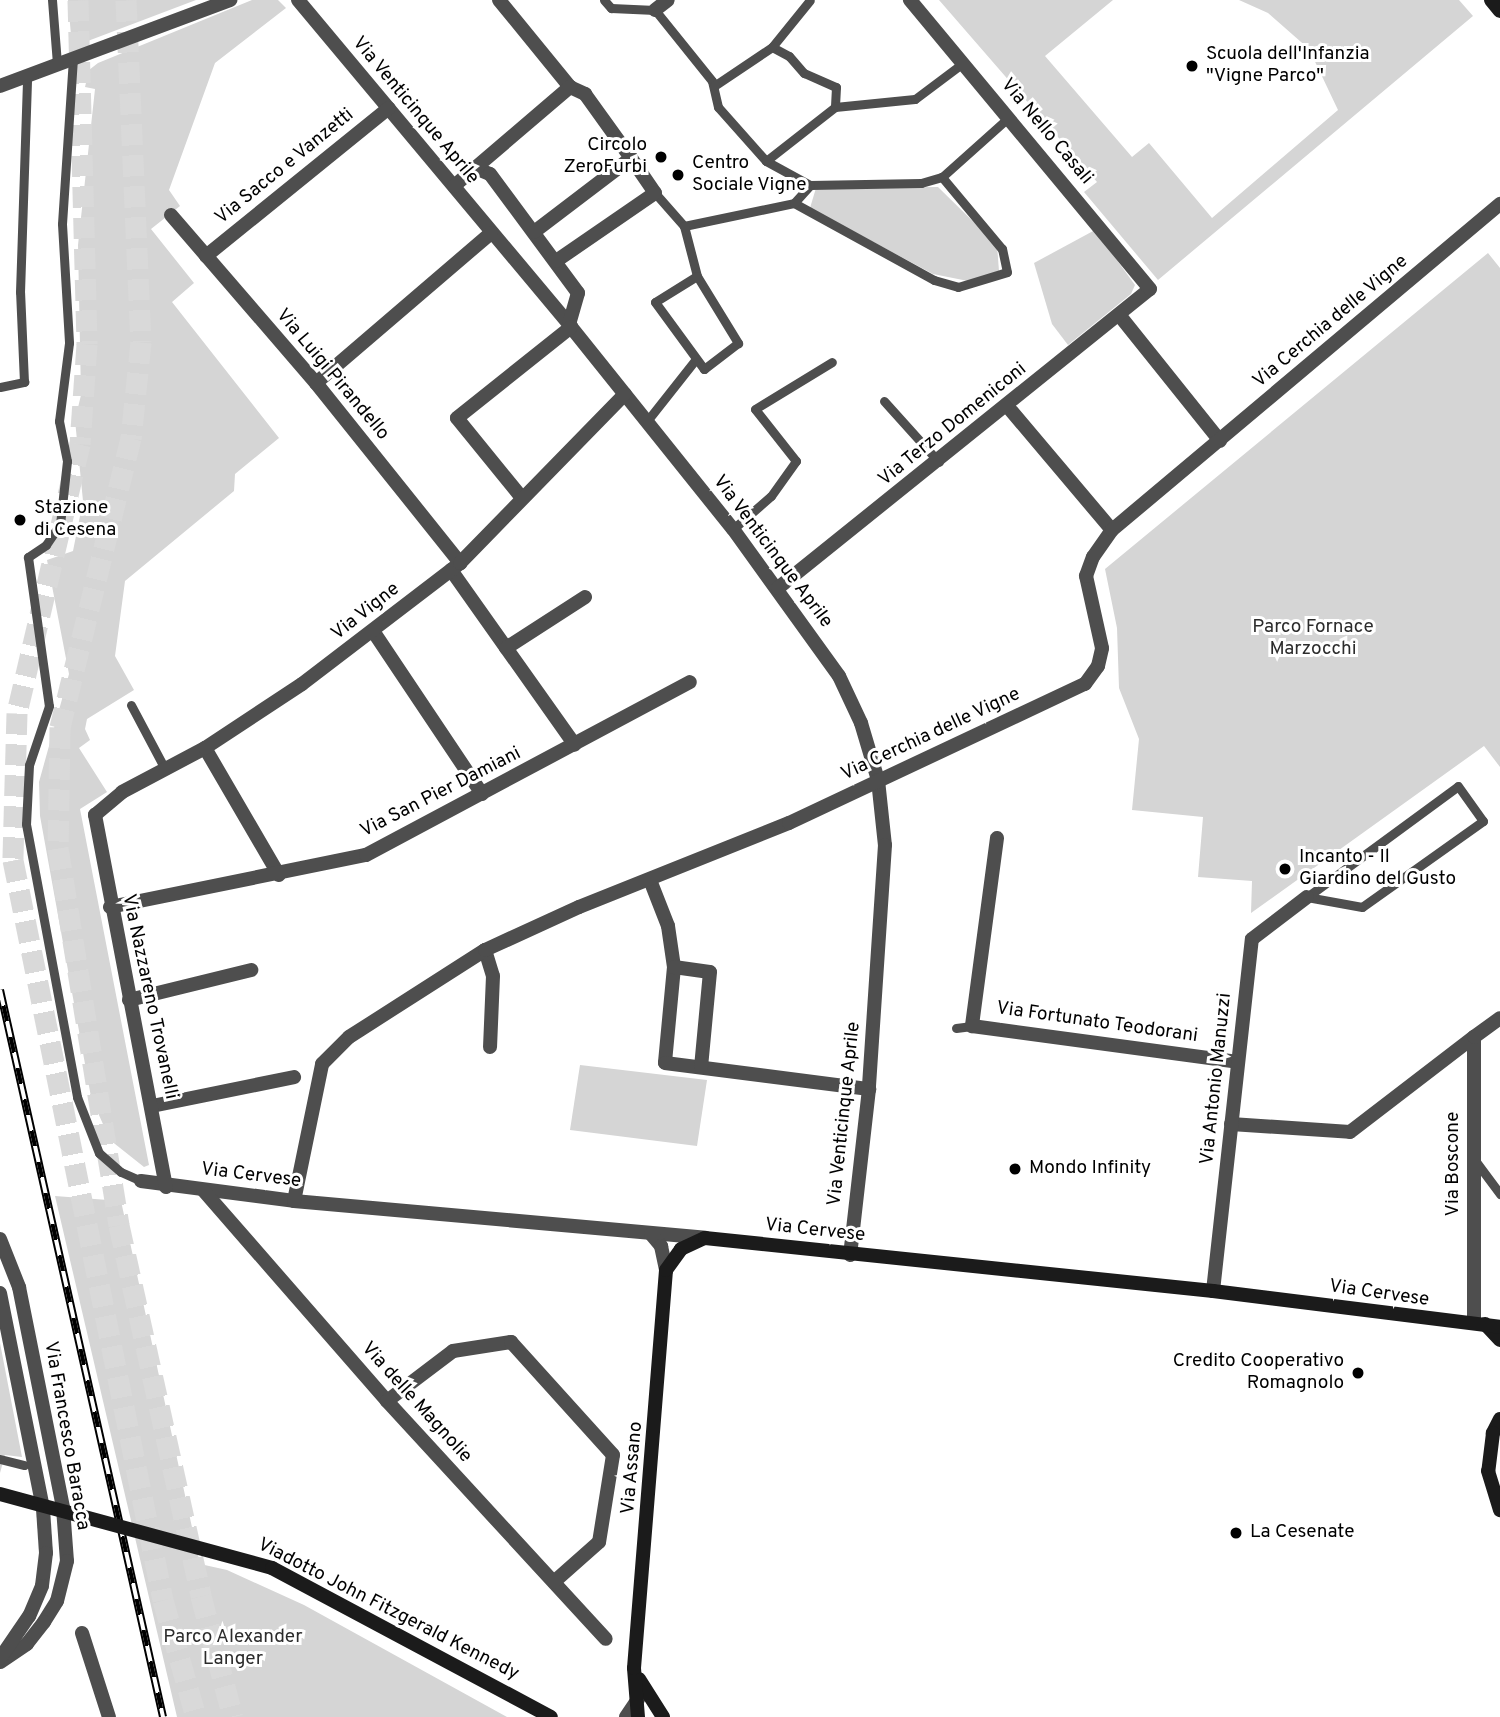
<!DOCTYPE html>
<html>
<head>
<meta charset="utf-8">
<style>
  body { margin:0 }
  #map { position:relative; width:1500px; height:1717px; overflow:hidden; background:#fff; font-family:Overpass,sans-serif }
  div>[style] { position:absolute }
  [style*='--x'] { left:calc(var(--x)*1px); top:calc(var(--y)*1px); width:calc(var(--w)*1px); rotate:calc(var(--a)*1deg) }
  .green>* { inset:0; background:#d5d5d5 }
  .highway-tunnel>* { height:21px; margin-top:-10.5px; transform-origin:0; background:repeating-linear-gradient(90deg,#d9d9d9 0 21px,transparent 0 31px) }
  .lane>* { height:9px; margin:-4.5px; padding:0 4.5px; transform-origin:4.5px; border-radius:4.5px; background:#4e4e4e }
  .street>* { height:14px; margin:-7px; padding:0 7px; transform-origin:7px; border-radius:7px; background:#4e4e4e }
  .secondary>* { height:14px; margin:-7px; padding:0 7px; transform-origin:7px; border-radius:7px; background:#1b1b1b }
  .rail>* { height:8px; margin-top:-4px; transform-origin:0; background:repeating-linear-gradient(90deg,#fff 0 16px,#000 0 32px); box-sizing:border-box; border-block:2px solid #000 }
  .secondary-bridge>* { height:14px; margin:-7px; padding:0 7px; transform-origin:7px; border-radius:7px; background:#1b1b1b }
  .dots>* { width:19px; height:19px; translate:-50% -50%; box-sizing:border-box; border:4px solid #fff; border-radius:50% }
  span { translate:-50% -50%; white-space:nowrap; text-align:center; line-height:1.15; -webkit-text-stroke:6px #fff; paint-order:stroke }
  .poi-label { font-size:19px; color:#000 }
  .left { translate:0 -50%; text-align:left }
  .right { translate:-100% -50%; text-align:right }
  .street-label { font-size:19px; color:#000 }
  .park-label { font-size:19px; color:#2c2c2c }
</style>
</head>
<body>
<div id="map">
  <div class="green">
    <i style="clip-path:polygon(68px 0,196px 0,72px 47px)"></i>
    <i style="clip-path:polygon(252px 0,278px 0,286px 8px,215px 63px,169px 190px,180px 206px,151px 229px,194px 283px,172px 302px,279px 438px,235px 474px,234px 491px,125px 581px,115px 656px,134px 690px,87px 719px,85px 729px,90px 740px,79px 748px,107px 792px,80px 809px,149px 1165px,144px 1167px,110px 1140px,91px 1097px,40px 816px,39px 782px,69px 674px,47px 560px,73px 551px,83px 501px,75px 420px,81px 395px,78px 245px,95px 89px,85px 87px,89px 70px,98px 63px)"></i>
    <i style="clip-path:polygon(939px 0,1113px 0,1045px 56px,1132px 157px,1149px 143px,1212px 218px,1338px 110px,1309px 49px,1268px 13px,1239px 0,1459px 0,1473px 16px,1158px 280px,1084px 192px,1097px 182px)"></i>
    <i style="clip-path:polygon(938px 187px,997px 245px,999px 271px,968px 281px,933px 274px,810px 208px,816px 188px)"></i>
    <i style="clip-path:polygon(1095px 230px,1135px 285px,1131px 294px,1068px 345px,1052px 324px,1034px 263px)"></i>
    <i style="clip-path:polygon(1488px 253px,1500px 268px,1500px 767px,1484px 746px,1251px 913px,1252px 881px,1198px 877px,1203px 817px,1132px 810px,1139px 739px,1119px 688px,1117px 628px,1105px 569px)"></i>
    <i style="clip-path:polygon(580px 1065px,707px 1080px,697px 1146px,570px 1130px)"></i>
    <i style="clip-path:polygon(55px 1196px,121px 1201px,200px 1564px,227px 1570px,304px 1605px,507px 1717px,177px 1717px)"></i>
    <i style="clip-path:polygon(0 1343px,22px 1457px,5px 1455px,0 1473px)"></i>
  </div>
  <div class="highway-tunnel">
    <i style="--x:78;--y:0;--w:344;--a:88.5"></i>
    <i style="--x:87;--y:344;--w:100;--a:94"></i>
    <i style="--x:80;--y:444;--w:276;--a:103.2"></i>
    <i style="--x:17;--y:713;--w:147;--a:91.6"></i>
    <i style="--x:13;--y:860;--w:755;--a:78.54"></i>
    <i style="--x:163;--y:1600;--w:122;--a:74.2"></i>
    <i style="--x:126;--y:0;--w:342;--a:87.5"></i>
    <i style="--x:141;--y:342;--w:97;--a:95.9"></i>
    <i style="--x:131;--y:438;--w:298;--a:103.8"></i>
    <i style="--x:60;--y:727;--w:121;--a:90.9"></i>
    <i style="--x:58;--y:848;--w:382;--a:80.8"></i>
    <i style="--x:119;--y:1225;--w:380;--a:77.5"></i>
    <i style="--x:201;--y:1596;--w:125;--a:75.2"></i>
  </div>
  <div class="lane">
    <i style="--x:52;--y:0;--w:64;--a:85.5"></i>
    <i style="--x:604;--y:0;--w:11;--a:49"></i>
    <i style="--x:611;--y:8;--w:44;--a:2.6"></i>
    <i style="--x:655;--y:10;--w:91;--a:51.2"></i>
    <i style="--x:712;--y:81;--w:27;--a:77"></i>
    <i style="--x:718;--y:107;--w:72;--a:48.4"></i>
    <i style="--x:766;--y:161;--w:50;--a:28.6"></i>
    <i style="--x:810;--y:185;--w:111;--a:-1"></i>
    <i style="--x:921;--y:183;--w:22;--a:-16"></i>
    <i style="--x:942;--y:177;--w:90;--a:-41.8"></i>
    <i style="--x:772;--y:47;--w:19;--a:28"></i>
    <i style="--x:789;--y:56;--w:23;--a:49"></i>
    <i style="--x:804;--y:73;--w:35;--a:24"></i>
    <i style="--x:836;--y:87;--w:20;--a:93"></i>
    <i style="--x:73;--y:58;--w:166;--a:93.8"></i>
    <i style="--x:62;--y:224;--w:119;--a:86.6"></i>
    <i style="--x:69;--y:343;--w:79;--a:97.3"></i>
    <i style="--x:59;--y:421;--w:41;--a:78.7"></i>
    <i style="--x:67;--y:461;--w:63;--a:96.3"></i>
    <i style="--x:60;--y:524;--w:25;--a:124"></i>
    <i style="--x:46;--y:545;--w:22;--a:146"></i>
    <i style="--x:28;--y:557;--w:150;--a:82"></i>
    <i style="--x:49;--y:706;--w:62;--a:108.7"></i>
    <i style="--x:29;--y:765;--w:59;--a:92.9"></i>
    <i style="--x:26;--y:824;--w:278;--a:79.4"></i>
    <i style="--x:77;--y:1097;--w:60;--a:68.6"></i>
    <i style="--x:99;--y:1153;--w:29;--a:41"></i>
    <i style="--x:121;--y:1172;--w:22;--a:24"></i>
    <i style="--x:714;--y:86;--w:70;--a:-33.9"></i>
    <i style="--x:772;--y:47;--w:60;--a:-51"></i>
    <i style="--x:766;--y:161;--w:88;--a:-38"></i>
    <i style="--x:835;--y:107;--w:80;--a:-5.7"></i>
    <i style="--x:915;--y:99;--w:60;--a:-36.9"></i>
    <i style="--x:655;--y:193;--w:44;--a:48.7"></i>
    <i style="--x:684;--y:226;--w:112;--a:-11.8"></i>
    <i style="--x:794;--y:203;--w:160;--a:28.8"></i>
    <i style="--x:934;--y:280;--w:25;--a:16"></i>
    <i style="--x:958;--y:287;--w:51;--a:-17"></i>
    <i style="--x:1007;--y:272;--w:24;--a:-102"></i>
    <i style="--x:1002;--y:249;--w:94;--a:-129.8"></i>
    <i style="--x:794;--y:203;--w:24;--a:-48"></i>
    <i style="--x:684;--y:226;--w:52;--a:75.4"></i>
    <i style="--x:697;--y:276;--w:79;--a:58.5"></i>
    <i style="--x:738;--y:343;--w:43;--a:142.6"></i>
    <i style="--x:704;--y:369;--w:83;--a:-126.2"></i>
    <i style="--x:655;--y:302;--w:49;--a:-31.8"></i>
    <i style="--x:0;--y:387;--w:25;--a:-12"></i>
    <i style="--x:24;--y:382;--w:90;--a:-92.5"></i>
    <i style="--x:20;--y:292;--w:216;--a:-88.1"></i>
    <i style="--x:884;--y:401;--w:82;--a:48"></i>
    <i style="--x:647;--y:421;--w:79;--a:-51.7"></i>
    <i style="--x:733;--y:529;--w:50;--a:-41"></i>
    <i style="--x:771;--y:496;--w:43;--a:-54.5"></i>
    <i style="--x:796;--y:461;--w:66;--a:-128.3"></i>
    <i style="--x:755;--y:409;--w:90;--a:-31.4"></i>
    <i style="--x:131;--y:705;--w:72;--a:62"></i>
    <i style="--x:1458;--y:786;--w:43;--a:54.5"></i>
    <i style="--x:1483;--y:821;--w:148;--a:144.6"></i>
    <i style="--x:1362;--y:907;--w:56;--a:-169.7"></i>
    <i style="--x:1307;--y:897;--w:187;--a:-36.3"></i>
    <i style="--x:956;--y:1028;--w:16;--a:-7"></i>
    <i style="--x:1474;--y:1159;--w:44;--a:53.4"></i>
    <i style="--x:0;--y:1459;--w:25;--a:14"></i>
  </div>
  <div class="street">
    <i style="--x:298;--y:0;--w:426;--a:50.1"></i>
    <i style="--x:571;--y:327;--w:259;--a:51.3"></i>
    <i style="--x:733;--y:529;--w:181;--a:54.2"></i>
    <i style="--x:839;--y:676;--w:52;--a:64.9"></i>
    <i style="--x:861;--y:723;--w:59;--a:73.4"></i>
    <i style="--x:878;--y:780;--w:65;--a:83.9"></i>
    <i style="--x:885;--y:845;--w:245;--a:93.8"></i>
    <i style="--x:869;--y:1089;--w:167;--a:96.5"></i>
    <i style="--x:499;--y:0;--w:112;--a:50.8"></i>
    <i style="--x:570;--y:87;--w:17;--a:25"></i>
    <i style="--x:585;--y:94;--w:79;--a:54.3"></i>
    <i style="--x:655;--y:10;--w:16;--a:-38"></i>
    <i style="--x:0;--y:86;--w:246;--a:-20.5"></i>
    <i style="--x:475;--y:168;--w:16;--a:22"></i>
    <i style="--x:490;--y:174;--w:148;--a:53.5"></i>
    <i style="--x:578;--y:293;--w:32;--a:106"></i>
    <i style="--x:454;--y:186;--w:153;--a:-40.5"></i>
    <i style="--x:171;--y:215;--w:222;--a:49.2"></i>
    <i style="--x:316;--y:383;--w:231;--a:51.3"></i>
    <i style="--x:534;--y:232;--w:122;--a:-37.3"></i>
    <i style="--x:631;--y:158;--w:42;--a:55.6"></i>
    <i style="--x:655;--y:193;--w:120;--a:145.5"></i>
    <i style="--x:206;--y:256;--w:235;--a:-39"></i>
    <i style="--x:1120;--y:316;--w:160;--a:51.3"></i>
    <i style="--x:316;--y:383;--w:230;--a:-40.6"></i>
    <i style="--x:1008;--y:407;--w:161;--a:49.8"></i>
    <i style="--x:522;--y:498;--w:103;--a:-129.1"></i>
    <i style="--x:457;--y:418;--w:146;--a:-38.6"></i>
    <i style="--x:451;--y:570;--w:214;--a:54.7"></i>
    <i style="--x:778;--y:588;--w:477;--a:-38.8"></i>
    <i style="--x:1150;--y:289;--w:376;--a:-129.7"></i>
    <i style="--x:373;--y:631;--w:196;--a:56.2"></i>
    <i style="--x:506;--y:648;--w:94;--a:-32.8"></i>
    <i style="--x:205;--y:748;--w:147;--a:59.8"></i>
    <i style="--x:997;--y:838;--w:190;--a:97.6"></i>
    <i style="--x:972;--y:1026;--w:268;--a:7.7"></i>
    <i style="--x:650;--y:880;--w:49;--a:68.6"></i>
    <i style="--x:668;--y:926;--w:41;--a:81.7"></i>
    <i style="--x:674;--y:967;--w:96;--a:95.4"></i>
    <i style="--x:665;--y:1063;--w:206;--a:7.3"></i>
    <i style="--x:110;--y:907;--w:261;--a:-11.5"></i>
    <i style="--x:366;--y:855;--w:367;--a:-28.1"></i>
    <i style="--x:485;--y:950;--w:27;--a:73"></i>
    <i style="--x:493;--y:976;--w:71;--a:92.4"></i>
    <i style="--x:674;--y:967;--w:36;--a:8"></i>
    <i style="--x:710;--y:972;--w:95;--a:95.4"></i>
    <i style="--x:129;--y:1000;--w:126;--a:-13.8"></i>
    <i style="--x:152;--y:1106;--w:145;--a:-11.5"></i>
    <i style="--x:1231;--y:1124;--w:119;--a:3.8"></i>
    <i style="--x:1350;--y:1132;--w:156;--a:-37.5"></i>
    <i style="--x:141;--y:1181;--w:154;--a:7.4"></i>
    <i style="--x:294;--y:1201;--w:413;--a:5.1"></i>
    <i style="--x:166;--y:1187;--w:379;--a:-100.8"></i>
    <i style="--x:95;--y:815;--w:35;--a:-40"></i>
    <i style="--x:122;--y:792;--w:94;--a:-27.9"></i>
    <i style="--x:205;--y:748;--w:116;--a:-33.4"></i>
    <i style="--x:302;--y:684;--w:199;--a:-37.4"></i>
    <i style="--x:460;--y:563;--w:236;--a:-45.7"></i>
    <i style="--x:203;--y:1190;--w:280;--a:48.9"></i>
    <i style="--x:387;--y:1401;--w:323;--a:47.4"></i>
    <i style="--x:294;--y:1201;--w:140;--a:-78.4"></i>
    <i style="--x:322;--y:1064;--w:38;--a:-45"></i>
    <i style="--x:349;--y:1037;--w:161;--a:-32.6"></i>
    <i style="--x:485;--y:950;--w:103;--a:-24.6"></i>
    <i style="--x:579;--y:907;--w:226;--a:-21.8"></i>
    <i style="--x:789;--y:823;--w:327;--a:-25.2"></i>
    <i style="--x:1085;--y:684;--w:22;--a:-54"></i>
    <i style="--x:1098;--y:666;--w:18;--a:-77"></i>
    <i style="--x:1102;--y:648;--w:74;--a:-102.5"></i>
    <i style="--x:1086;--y:576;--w:20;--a:-70"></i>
    <i style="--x:1093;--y:557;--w:33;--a:-55"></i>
    <i style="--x:1112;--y:530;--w:507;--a:-40.04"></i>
    <i style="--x:651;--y:1234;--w:16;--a:50"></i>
    <i style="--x:661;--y:1246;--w:25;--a:78"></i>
    <i style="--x:0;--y:1239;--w:52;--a:68.4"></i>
    <i style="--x:19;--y:1287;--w:225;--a:78.7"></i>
    <i style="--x:63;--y:1508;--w:53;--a:85.7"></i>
    <i style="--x:67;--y:1561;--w:41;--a:104"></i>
    <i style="--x:57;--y:1601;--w:25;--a:122"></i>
    <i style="--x:44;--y:1622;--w:28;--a:128"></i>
    <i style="--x:27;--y:1644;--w:32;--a:146"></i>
    <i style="--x:1213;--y:1291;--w:354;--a:-83.7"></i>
    <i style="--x:1252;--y:939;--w:69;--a:-37.4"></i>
    <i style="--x:0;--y:1293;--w:220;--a:78.7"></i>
    <i style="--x:43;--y:1509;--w:44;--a:86.1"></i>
    <i style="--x:46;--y:1553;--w:33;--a:97"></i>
    <i style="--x:42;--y:1586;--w:33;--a:113"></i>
    <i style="--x:29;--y:1616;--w:50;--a:124.3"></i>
    <i style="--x:1474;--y:1322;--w:285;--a:-90"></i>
    <i style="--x:1474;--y:1037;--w:32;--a:-36"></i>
    <i style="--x:387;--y:1401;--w:83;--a:-37.1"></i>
    <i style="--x:453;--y:1351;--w:59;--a:-8.8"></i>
    <i style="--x:511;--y:1342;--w:152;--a:47.9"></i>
    <i style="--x:613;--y:1455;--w:88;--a:99.1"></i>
    <i style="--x:599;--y:1542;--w:60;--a:138.4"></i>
    <i style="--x:82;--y:1633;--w:88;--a:72.2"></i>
    <i style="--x:626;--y:1717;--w:22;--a:-56"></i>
  </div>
  <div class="secondary">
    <i style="--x:1491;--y:0;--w:14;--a:51"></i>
    <i style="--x:1485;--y:1324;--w:22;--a:47"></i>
    <i style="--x:1500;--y:1419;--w:16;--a:117"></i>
    <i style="--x:1493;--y:1433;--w:38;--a:97"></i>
    <i style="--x:1488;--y:1471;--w:41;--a:72.9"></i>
    <i style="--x:639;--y:1679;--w:45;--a:57.7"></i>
    <i style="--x:638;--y:1717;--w:49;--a:-94.7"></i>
    <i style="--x:634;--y:1668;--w:399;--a:-85.4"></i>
    <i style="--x:666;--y:1270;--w:26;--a:-54"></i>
    <i style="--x:681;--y:1249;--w:26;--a:-25"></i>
    <i style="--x:705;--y:1238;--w:511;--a:5.96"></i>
    <i style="--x:1213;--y:1291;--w:289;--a:7.1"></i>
  </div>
  <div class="rail">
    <i style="--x:0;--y:990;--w:745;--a:77.36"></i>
  </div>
  <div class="secondary-bridge">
    <i style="--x:0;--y:1494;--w:282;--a:15.2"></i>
    <i style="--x:272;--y:1568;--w:316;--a:28.1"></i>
  </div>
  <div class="dots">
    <i style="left:1192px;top:66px;background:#000"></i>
    <i style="left:661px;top:157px;background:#000"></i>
    <i style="left:678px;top:175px;background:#000"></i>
    <i style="left:20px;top:520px;background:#000"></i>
    <i style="left:1285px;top:869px;background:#000"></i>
    <i style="left:1015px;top:1169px;background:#000"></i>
    <i style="left:1358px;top:1373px;background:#000"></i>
    <i style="left:1236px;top:1533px;background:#000"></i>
  </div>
  <div class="poi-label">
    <span class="left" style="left:1206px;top:66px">Scuola dell'Infanzia<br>"Vigne Parco"</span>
    <span class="right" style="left:647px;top:157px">Circolo<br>ZeroFurbi</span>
    <span class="left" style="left:692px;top:175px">Centro<br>Sociale Vigne</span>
    <span class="left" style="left:34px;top:520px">Stazione<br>di Cesena</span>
    <span class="left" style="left:1299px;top:869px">Incanto - Il<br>Giardino del Gusto</span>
    <span class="left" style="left:1029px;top:1169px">Mondo Infinity</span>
    <span class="right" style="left:1344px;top:1373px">Credito Cooperativo<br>Romagnolo</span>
    <span class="left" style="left:1250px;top:1533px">La Cesenate</span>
  </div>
  <div class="street-label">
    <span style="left:415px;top:111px;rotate:50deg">Via Venticinque Aprile</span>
    <span style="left:1046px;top:132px;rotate:50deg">Via Nello Casali</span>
    <span style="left:285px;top:167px;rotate:-39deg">Via Sacco e Vanzetti</span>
    <span style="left:1331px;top:322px;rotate:-40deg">Via Cerchia delle Vigne</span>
    <span style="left:332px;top:375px;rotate:50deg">Via Luigi Pirandello</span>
    <span style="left:953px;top:425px;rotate:-39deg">Via Terzo Domeniconi</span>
    <span style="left:772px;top:552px;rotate:53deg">Via Venticinque Aprile</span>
    <span style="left:366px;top:612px;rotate:-38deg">Via Vigne</span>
    <span style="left:931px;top:735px;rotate:-25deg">Via Cerchia delle Vigne</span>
    <span style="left:441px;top:793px;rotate:-27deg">Via San Pier Damiani</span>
    <span style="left:149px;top:997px;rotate:78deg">Via Nazzareno Trovanelli</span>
    <span style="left:1097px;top:1023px;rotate:8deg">Via Fortunato Teodorani</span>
    <span style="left:1217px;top:1079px;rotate:-84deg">Via Antonio Manuzzi</span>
    <span style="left:845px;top:1114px;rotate:-84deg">Via Venticinque Aprile</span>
    <span style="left:1454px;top:1164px;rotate:-90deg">Via Boscone</span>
    <span style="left:251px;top:1176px;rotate:7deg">Via Cervese</span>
    <span style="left:815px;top:1231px;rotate:6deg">Via Cervese</span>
    <span style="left:1379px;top:1294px;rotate:8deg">Via Cervese</span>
    <span style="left:416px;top:1403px;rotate:48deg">Via delle Magnolie</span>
    <span style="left:66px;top:1436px;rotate:80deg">Via Francesco Baracca</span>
    <span style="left:633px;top:1468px;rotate:-85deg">Via Assano</span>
    <span style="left:388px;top:1610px;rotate:27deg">Viadotto John Fitzgerald Kennedy</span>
  </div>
  <div class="park-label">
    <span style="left:1313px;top:639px">Parco Fornace<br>Marzocchi</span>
    <span style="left:233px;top:1649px">Parco Alexander<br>Langer</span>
  </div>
</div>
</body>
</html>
